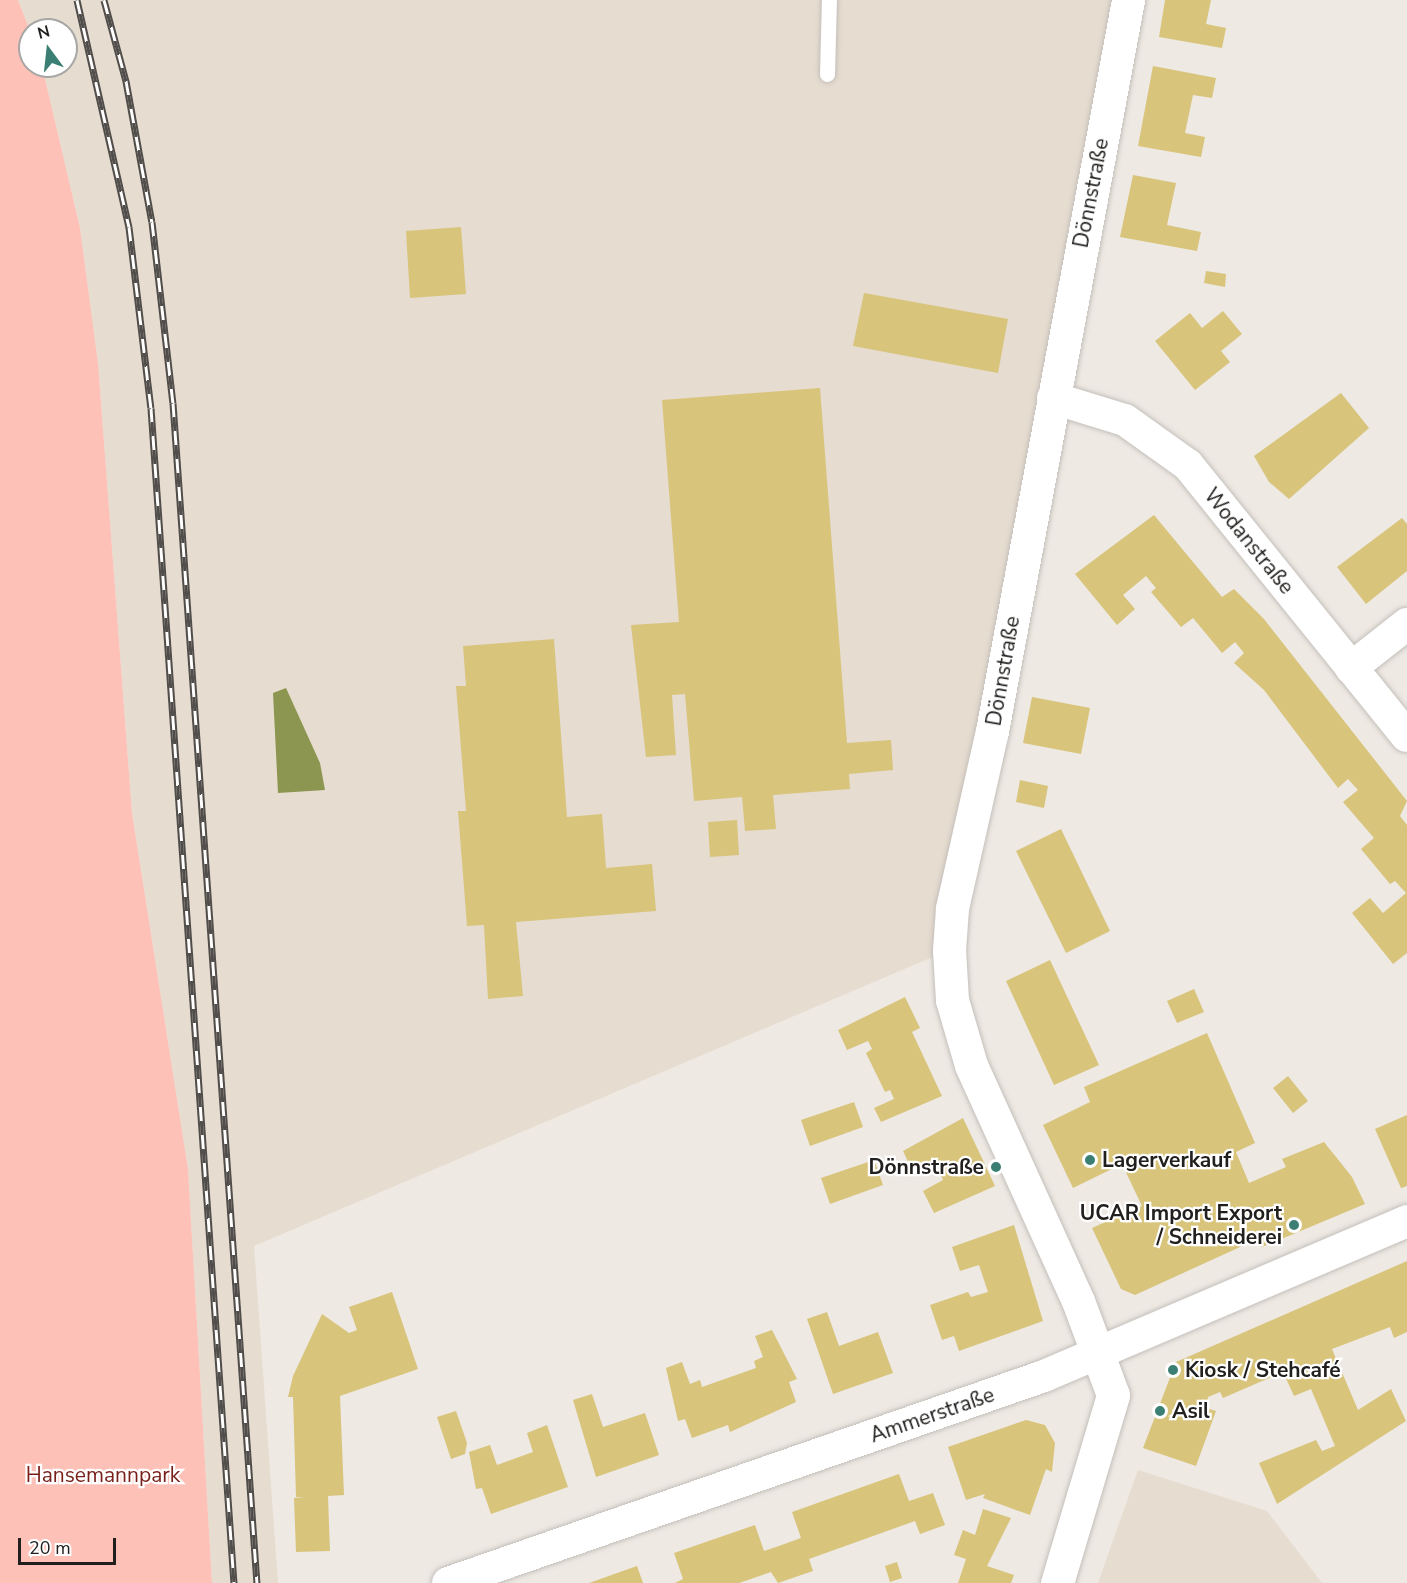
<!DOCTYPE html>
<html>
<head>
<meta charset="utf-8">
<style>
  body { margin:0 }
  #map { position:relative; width:1407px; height:1583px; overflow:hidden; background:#eee9e3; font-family:"Nunito Sans",sans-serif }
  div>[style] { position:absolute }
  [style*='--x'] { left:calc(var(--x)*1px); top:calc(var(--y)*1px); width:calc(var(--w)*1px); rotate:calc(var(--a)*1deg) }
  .built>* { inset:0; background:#e6dcd0 }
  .green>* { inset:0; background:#fec1b8 }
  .water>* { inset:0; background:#8c9650 }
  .building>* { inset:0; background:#d8c47b }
  .roads { filter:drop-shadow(0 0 2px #c4bfba) drop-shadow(0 0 2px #c4bfba) }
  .service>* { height:15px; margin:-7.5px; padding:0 7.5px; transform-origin:7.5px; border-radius:7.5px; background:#fff }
  .minor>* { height:32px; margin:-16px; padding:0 16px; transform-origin:16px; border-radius:16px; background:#fff }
  .tertiary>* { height:33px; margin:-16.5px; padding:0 16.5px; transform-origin:16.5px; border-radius:16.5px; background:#fff }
  .rail>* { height:7px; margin-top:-3.5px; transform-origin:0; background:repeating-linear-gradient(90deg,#fff 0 14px,#504d4a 0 28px); box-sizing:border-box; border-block:2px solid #504d4a }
  .dots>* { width:16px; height:16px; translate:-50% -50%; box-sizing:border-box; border:3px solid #fff; border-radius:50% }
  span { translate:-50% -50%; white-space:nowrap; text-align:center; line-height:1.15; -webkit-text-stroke:4.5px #fff; paint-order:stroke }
  .street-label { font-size:21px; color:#22201e }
  .poi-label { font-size:21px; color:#22201e; font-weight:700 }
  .left { translate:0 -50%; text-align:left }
  .right { translate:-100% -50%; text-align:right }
  .park-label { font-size:21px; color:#781e18 }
  .north { position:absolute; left:18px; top:18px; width:60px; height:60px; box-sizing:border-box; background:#fff; border:2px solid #a7a6a5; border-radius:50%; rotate:345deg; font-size:16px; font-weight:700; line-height:24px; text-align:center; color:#22201e }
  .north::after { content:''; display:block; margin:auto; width:21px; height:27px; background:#3b7f74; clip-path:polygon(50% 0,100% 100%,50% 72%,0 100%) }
  .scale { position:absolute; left:18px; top:1538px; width:98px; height:27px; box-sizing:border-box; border:3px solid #22201e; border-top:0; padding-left:8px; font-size:18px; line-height:21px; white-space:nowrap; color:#22201e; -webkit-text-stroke:4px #fff; paint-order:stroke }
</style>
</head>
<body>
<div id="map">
  <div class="built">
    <i style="clip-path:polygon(18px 0,1128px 0,949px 950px,254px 1246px,278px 1583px,212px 1583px,188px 1169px,132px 813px,98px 363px,80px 228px,42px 66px,66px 66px,66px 30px,30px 31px)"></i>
    <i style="clip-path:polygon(1138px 1470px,1267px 1511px,1322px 1583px,1098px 1583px)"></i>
  </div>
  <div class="green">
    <i style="clip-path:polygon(0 0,18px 0,30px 31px,30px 66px,42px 66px,80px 228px,98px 363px,132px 813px,188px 1169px,212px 1583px,0 1583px)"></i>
  </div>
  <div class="water">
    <i style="clip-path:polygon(286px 688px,320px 763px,325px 790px,278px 793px,273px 693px)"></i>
  </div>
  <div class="building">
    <i style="clip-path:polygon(1165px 0,1211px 0,1206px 24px,1226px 28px,1222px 48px,1159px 37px)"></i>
    <i style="clip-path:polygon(1153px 66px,1216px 78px,1212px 98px,1193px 95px,1185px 133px,1205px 137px,1201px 157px,1138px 146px)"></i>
    <i style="clip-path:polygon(1133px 175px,1176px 183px,1167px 225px,1201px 232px,1197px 251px,1120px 237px)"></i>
    <i style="clip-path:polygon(461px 227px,466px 294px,410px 298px,406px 231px)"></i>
    <i style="clip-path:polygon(1206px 271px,1226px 274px,1225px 287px,1204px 283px)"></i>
    <i style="clip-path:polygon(864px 293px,1008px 319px,998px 373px,853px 346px)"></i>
    <i style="clip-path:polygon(1223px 311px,1242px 334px,1221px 351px,1230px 362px,1195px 390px,1155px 341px,1190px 313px,1202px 328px)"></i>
    <i style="clip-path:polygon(820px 388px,847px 743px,891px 740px,893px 770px,849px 774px,850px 789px,773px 795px,776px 829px,745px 831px,742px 797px,694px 801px,685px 694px,672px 695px,676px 755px,646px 757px,631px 625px,679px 622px,662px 400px)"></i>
    <i style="clip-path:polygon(1341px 393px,1369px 428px,1289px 499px,1269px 482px,1254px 456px)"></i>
    <i style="clip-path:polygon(1154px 515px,1222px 597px,1234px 589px,1264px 619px,1407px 801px,1400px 816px,1407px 825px,1407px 953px,1393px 964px,1352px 913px,1370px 898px,1383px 913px,1406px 893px,1395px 881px,1390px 884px,1361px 849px,1374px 838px,1343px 802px,1358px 790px,1348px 779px,1338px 788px,1264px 690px,1234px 663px,1244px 653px,1235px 642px,1222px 653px,1193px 618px,1181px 627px,1151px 592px,1156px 588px,1146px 576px,1123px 595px,1135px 609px,1117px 625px,1075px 574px)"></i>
    <i style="clip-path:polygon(1402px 518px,1407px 524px,1407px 571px,1366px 604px,1337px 567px)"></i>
    <i style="clip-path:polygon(554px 639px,567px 817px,602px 814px,606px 868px,652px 864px,656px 911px,516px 922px,523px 996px,488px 999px,484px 925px,467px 926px,458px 811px,466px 811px,456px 686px,466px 686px,463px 646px)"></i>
    <i style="clip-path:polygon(1032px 697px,1090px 708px,1081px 754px,1023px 743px)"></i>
    <i style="clip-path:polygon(1020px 780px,1048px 786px,1044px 808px,1016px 802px)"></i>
    <i style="clip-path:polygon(737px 820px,739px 855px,710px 857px,708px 822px)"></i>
    <i style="clip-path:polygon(1061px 829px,1110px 931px,1066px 953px,1016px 851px)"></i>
    <i style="clip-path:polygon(1050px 960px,1099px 1065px,1054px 1085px,1006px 981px)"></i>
    <i style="clip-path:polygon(1194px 989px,1204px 1012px,1177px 1023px,1167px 1001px)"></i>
    <i style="clip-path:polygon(905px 997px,920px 1028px,912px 1032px,942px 1096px,881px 1122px,874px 1108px,894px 1099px,890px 1090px,885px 1092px,866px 1053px,872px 1049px,868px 1041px,847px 1050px,838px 1030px)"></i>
    <i style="clip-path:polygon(1207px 1033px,1255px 1143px,1236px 1152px,1249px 1183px,1286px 1167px,1282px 1159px,1324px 1142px,1352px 1177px,1365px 1204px,1262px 1247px,1251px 1242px,1135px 1295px,1121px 1289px,1092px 1228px,1142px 1206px,1122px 1164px,1073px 1188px,1043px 1125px,1090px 1102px,1084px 1087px)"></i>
    <i style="clip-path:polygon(1288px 1076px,1308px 1101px,1293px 1113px,1273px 1088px)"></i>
    <i style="clip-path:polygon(854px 1102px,863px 1127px,810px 1146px,801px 1120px)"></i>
    <i style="clip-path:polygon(1407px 1115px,1407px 1186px,1401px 1188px,1375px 1129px)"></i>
    <i style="clip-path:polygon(963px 1118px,995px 1186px,934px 1213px,923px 1191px,943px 1180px,935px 1164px,913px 1172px,903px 1151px)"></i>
    <i style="clip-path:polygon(874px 1160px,883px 1185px,830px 1204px,821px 1178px)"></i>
    <i style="clip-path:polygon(1014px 1225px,1043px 1321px,959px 1351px,954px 1336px,942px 1340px,930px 1305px,968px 1292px,971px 1297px,988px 1292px,979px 1265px,960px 1271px,952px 1247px)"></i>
    <i style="clip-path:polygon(1407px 1261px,1407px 1332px,1394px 1338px,1390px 1327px,1332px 1349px,1358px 1410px,1391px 1389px,1406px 1421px,1277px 1504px,1259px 1463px,1316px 1440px,1322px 1451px,1335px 1446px,1311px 1389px,1294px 1396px,1283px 1372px,1223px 1398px,1220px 1392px,1208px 1397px,1206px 1408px,1216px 1411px,1196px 1466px,1143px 1448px,1176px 1362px)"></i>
    <i style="clip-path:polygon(392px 1292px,418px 1369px,340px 1396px,344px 1495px,328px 1496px,330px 1551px,296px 1552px,294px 1498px,305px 1497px,296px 1497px,293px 1397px,288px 1397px,293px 1376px,322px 1314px,349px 1333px,357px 1330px,349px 1307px)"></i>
    <i style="clip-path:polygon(827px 1312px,839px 1346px,878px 1332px,893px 1373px,833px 1394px,807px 1319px)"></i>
    <i style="clip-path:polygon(772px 1330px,797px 1379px,789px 1382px,796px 1402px,730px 1432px,728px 1425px,692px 1438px,685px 1419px,678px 1421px,666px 1368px,682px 1362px,690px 1384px,700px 1380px,702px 1387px,756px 1368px,754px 1361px,763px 1357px,755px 1336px)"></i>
    <i style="clip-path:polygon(592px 1394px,603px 1427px,645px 1413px,659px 1455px,596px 1477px,573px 1400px)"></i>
    <i style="clip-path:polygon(456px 1411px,467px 1443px,465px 1454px,451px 1459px,437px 1417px)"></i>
    <i style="clip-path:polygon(1026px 1420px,1045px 1425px,1055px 1443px,1052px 1472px,1046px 1469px,1030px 1515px,983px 1498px,985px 1494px,966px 1500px,948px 1447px)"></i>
    <i style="clip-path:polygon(547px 1425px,568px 1487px,491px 1514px,482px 1488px,476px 1489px,469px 1452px,490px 1445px,497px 1465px,533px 1452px,527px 1433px)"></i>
    <i style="clip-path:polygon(899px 1474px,909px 1501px,933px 1493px,945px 1525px,920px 1534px,915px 1521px,809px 1559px,813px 1571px,778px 1583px,771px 1572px,739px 1583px,675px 1583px,683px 1579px,674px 1553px,755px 1525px,764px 1551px,776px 1547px,801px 1538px,792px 1512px)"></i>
    <i style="clip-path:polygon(983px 1509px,1011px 1518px,987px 1566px,1014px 1575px,1011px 1583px,958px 1583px,966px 1559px,954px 1555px,963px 1530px,975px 1535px)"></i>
    <i style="clip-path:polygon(897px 1562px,902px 1578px,890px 1582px,885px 1566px)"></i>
    <i style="clip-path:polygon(637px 1566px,643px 1583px,589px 1583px)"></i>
  </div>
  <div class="roads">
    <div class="service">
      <i style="--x:827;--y:74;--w:74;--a:-88.5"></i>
    </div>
    <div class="minor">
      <i style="--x:1053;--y:398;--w:75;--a:17"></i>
      <i style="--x:1125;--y:420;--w:77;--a:35.5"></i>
      <i style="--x:1188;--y:465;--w:348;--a:51.1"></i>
      <i style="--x:1351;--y:668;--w:71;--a:-38.2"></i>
      <i style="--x:448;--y:1583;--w:631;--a:-19.15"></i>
      <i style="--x:1044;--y:1376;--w:395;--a:-23.1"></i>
    </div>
    <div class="tertiary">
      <i style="--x:1057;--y:1583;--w:196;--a:-73.4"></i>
      <i style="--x:1113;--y:1395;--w:100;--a:-110.4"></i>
      <i style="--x:1078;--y:1301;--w:259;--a:-114.4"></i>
      <i style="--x:971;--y:1065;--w:68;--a:-106.3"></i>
      <i style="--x:952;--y:1000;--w:50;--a:-93.4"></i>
      <i style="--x:949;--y:950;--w:42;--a:-85.9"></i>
      <i style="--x:952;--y:908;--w:181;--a:-77.3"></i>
      <i style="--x:992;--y:731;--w:744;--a:-79.46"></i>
    </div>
  </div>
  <div class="rail">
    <i style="--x:77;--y:0;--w:233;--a:77.1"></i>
    <i style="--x:129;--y:227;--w:182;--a:83.1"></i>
    <i style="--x:151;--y:408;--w:1178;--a:85.96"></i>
    <i style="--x:104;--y:0;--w:84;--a:74.8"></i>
    <i style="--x:126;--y:81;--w:143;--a:79.6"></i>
    <i style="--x:152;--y:222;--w:182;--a:83.4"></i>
    <i style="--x:173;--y:403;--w:1183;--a:85.93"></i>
  </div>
  <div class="dots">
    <i style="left:1090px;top:1160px;background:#3b7f74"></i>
    <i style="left:996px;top:1167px;background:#3b7f74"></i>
    <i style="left:1294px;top:1225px;background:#3b7f74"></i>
    <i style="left:1173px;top:1370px;background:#3b7f74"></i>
    <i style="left:1160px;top:1411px;background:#3b7f74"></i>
  </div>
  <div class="street-label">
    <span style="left:1091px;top:193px;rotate:-79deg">Dönnstraße</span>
    <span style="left:1249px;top:541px;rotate:51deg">Wodanstraße</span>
    <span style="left:1003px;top:671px;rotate:-80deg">Dönnstraße</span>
    <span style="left:932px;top:1415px;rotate:-19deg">Ammerstraße</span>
  </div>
  <div class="poi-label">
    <span class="left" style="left:1102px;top:1160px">Lagerverkauf</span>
    <span class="right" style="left:984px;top:1167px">Dönnstraße</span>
    <span class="right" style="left:1282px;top:1225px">UCAR Import Export<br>/ Schneiderei</span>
    <span class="left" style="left:1185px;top:1370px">Kiosk / Stehcafé</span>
    <span class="left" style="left:1172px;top:1411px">Asil</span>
  </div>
  <div class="park-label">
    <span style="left:103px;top:1475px">Hansemannpark</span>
  </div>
  <div class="north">N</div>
  <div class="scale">20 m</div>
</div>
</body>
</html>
